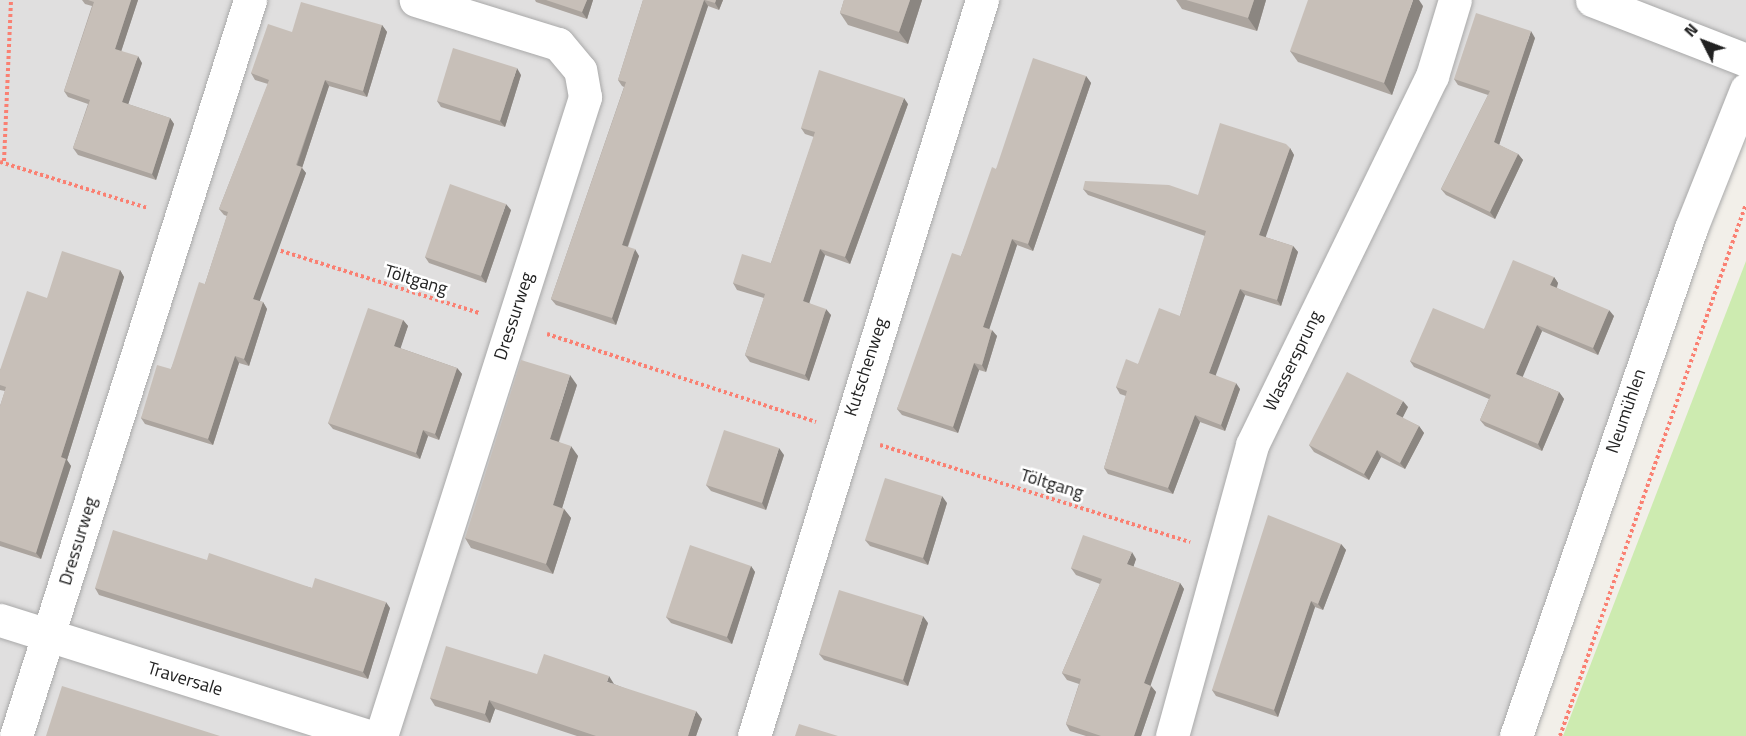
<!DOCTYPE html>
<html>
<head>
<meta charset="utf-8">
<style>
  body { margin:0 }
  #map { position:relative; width:1746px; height:736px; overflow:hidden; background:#f2efe9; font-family:"Titillium Web",sans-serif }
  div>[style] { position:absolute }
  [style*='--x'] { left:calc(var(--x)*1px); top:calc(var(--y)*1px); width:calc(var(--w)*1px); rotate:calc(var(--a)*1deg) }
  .residential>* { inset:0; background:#e0dfdf }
  .grass>* { inset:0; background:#cdebb0 }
  .path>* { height:4px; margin-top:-2px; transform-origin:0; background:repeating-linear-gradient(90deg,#fa8072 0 3px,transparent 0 6px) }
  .roads { filter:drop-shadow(0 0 2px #a9a9a9) drop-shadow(0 0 2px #a9a9a9) }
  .minor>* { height:33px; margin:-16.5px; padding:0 16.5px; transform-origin:16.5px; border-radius:16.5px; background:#fff }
  .tertiary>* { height:33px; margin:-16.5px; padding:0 16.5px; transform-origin:16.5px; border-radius:16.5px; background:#fff }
  .wall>* { inset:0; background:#aba49e }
  .shaded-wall>* { inset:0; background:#8b8681 }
  .building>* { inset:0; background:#c7bfb8 }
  span { translate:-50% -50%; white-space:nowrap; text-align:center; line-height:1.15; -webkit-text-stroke:5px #fff; paint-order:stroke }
  .street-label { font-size:18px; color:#222 }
  .north { position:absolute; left:1674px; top:12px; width:60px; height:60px; -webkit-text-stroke:4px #fff; paint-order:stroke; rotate:312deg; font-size:16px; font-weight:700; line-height:24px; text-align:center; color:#222 }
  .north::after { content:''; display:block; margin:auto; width:21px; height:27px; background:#222; clip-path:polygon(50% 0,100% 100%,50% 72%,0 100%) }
</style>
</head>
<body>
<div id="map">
  <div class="residential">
    <i style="clip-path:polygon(0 0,1746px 0,1746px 59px,1730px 89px,1505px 736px,0 736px)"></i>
  </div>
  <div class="grass">
    <i style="clip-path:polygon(1746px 261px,1746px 736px,1563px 736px)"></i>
  </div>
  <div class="path">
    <i style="--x:4;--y:161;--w:161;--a:-87.5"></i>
    <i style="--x:0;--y:162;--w:155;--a:17.3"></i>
    <i style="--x:275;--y:249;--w:214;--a:17.4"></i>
    <i style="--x:547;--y:334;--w:283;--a:18.1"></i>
    <i style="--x:880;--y:445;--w:325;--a:17.4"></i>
    <i style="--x:1560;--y:736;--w:564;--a:-70.73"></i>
  </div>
  <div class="roads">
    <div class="minor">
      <i style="--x:1592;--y:0;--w:165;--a:21.3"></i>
      <i style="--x:0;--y:620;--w:387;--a:17.5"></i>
      <i style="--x:16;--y:736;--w:772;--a:-72.36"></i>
      <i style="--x:381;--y:736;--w:671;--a:-72.29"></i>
      <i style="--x:585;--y:97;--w:27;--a:-100"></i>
      <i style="--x:580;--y:70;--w:34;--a:-130"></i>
      <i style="--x:558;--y:44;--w:149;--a:-162.8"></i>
      <i style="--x:754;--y:736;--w:771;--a:-72.79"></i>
      <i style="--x:1172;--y:736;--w:302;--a:-74.6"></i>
      <i style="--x:1252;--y:445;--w:411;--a:-64"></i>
      <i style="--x:1432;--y:76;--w:79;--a:-73.2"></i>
    </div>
    <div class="tertiary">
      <i style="--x:1516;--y:736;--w:537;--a:-70.99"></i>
      <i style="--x:1691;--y:228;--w:149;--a:-68.3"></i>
    </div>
  </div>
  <div class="wall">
    <i style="clip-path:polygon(82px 0,138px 0,121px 51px,142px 63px,128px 104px,170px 118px,174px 124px,156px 180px,78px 155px,73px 148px,88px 104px,68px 97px,64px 91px,92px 6px,85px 4px)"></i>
    <i style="clip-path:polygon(535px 0,593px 0,587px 19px,536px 2px)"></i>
    <i style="clip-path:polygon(643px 0,723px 0,719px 10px,708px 6px,628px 247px,639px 256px,616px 325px,556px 305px,551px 299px,624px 87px,622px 86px,618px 80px)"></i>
    <i style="clip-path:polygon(844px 0,922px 0,908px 44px,848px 25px,840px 13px)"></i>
    <i style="clip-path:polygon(1176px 0,1266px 0,1257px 31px,1182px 9px)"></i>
    <i style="clip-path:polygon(1423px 6px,1392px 95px,1298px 62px,1290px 51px)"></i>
    <i style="clip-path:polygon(382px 25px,387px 32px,367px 97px,329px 86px,302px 168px,306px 173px,259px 301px,263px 302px,267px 309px,249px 366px,239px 363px,213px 445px,145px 424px,141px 418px,171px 369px,205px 284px,227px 216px,224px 215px,219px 209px,268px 84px,255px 80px,251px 73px,292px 32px)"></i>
    <i style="clip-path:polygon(1535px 38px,1499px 145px,1518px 154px,1523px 160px,1495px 219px,1446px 195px,1441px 189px,1488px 95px,1458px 85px,1454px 79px)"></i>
    <i style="clip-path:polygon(521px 75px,505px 127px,441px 107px,437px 101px)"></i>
    <i style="clip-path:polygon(1086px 76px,1091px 83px,1033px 251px,1017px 245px,989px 329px,997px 336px,986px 372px,979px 370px,958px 433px,902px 415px,897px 409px,961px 256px,996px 169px)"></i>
    <i style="clip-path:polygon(908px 104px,850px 264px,825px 255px,809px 303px,831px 315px,809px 381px,750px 362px,745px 355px,764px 298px,737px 290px,733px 283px,771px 263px,814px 137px,805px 134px,801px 128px)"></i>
    <i style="clip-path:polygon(1290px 148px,1294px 155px,1265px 237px,1293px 246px,1298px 252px,1281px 306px,1245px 295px,1215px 375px,1240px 389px,1225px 431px,1200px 422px,1173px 494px,1108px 474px,1104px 468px,1126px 396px,1120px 394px,1116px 387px,1138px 364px,1180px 316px,1205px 236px,1088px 195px,1083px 189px,1198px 195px)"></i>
    <i style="clip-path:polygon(511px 210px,486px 283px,429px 263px,425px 257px)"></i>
    <i style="clip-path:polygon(120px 270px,124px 277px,67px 460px,71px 466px,41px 559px,0 546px,0 406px,5px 391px,0 390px,0 370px,47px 298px)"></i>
    <i style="clip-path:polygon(1554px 277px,1558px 283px,1557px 288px,1614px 316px,1598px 355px,1542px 331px,1522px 377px,1559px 392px,1564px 399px,1542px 451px,1485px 426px,1480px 420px,1489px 399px,1414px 367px,1410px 361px,1484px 329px)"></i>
    <i style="clip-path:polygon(403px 320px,408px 326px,400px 348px,457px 368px,462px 374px,439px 440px,428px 436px,420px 459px,333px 429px,328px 423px)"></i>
    <i style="clip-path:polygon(577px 385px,559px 442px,578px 456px,562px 508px,564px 509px,571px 518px,553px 574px,471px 548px,465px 538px)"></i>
    <i style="clip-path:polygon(1408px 407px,1402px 418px,1419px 426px,1424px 433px,1405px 469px,1381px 457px,1369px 480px,1314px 452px,1309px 445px)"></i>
    <i style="clip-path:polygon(784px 455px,766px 510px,711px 491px,706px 485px)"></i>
    <i style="clip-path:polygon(947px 503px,928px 565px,870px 546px,865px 540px)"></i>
    <i style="clip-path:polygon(1341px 544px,1346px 550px,1323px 610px,1315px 607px,1278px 717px,1216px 696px,1212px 690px)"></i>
    <i style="clip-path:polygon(1136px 559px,1133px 567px,1180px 583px,1184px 589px,1150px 685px,1156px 692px,1141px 736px,1086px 736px,1070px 731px,1066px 724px,1079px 684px,1067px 680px,1062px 673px,1100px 584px,1076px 575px,1071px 568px)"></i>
    <i style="clip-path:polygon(207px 560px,312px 588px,390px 608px,368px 679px,99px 595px,95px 588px)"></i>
    <i style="clip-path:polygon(751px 566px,755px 572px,732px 644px,671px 623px,666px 617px)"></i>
    <i style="clip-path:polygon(928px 623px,908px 686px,824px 660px,819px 654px)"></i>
    <i style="clip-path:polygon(537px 674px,614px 684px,702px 719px,696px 736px,577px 736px,495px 709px,490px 723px,435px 706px,430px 698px)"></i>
  </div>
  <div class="shaded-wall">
    <i style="clip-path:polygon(131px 0,138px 0,120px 55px,115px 49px)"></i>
    <i style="clip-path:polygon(587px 0,593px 0,587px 19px,582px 12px)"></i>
    <i style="clip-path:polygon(704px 0,708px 6px,626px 251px,622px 245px)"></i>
    <i style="clip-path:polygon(716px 0,723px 0,719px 10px,715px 3px)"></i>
    <i style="clip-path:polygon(910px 0,922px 0,908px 44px,899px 32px)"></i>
    <i style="clip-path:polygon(1254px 0,1266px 0,1257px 31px,1248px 18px)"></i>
    <i style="clip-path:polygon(1413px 0,1419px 0,1423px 6px,1392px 95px,1384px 83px)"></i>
    <i style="clip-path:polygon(382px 25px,387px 32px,367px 97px,363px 91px)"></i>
    <i style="clip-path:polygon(1531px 31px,1535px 38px,1498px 148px,1494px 142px)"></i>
    <i style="clip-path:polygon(138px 56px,142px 63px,127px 108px,122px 102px)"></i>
    <i style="clip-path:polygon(517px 68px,521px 75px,505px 127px,500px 121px)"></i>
    <i style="clip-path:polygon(1086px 76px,1091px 83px,1033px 251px,1028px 244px)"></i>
    <i style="clip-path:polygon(325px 80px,329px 86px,302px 168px,306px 173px,258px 306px,253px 299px)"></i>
    <i style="clip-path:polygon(904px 98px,908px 104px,850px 264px,845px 257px)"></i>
    <i style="clip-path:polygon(170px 118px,174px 124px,156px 180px,152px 174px)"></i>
    <i style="clip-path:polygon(1290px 148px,1294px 155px,1264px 242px,1259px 235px)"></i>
    <i style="clip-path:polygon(1518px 154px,1523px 160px,1495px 219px,1490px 212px)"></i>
    <i style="clip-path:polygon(506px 204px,511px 210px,486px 283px,481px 276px)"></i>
    <i style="clip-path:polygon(1012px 239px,1017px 245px,988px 333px,983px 327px)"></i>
    <i style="clip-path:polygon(1293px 246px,1298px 252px,1281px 306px,1277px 300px)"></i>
    <i style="clip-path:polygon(635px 249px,639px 256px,616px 325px,612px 318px)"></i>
    <i style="clip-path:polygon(820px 249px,825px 255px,808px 307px,803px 301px)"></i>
    <i style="clip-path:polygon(120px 270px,124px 277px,67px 460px,71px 466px,41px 559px,36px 553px,61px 457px)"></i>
    <i style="clip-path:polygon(1554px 277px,1558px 283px,1555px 292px,1550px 285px)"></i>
    <i style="clip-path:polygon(1240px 289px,1245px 295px,1214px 380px,1209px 373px)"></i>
    <i style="clip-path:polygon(263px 302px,267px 309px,249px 366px,244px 359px)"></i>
    <i style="clip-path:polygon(826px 309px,831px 315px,809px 381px,805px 375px)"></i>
    <i style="clip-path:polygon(1609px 310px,1614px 316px,1598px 355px,1593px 348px)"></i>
    <i style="clip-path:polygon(403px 320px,408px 326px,399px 353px,394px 346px)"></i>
    <i style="clip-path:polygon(1537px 325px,1542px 331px,1521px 381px,1516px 374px)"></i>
    <i style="clip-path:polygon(992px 330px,997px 336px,986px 372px,982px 365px)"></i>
    <i style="clip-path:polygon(235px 356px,239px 363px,213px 445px,208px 439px)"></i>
    <i style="clip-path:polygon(974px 363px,979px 370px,958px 433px,953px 427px)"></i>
    <i style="clip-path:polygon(457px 368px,462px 374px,439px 440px,435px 434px)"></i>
    <i style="clip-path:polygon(570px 375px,577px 385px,556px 449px,550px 439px)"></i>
    <i style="clip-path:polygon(1236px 383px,1240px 389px,1225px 431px,1221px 425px)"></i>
    <i style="clip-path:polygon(1559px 392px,1564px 399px,1542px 451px,1538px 444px)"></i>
    <i style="clip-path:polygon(1403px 401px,1408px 407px,1401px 421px,1396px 414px)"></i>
    <i style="clip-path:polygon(1195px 415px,1200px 422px,1173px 494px,1168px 488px)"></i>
    <i style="clip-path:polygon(1419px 426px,1424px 433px,1405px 469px,1400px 463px)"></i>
    <i style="clip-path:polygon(423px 430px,428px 436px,420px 459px,416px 453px)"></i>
    <i style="clip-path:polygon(571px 446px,578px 456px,560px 515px,553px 505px)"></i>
    <i style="clip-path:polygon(779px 448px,784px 455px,766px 510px,762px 503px)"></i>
    <i style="clip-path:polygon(1377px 450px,1381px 457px,1369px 480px,1364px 474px)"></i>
    <i style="clip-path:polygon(942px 496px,947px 503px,928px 565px,923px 558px)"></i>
    <i style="clip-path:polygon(564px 509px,571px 518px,553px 574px,546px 564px)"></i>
    <i style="clip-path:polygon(1341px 544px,1346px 550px,1323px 610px,1318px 604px)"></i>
    <i style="clip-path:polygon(1132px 552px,1136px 559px,1132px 571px,1127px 564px)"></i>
    <i style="clip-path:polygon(751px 566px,755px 572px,732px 644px,727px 637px)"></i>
    <i style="clip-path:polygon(1180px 583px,1184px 589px,1149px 690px,1144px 683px)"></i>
    <i style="clip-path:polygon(1311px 601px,1315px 607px,1278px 717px,1274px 710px)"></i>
    <i style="clip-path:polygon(386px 602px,390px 608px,368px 679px,363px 672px)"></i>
    <i style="clip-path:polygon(923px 616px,928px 623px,908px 686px,903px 680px)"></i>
    <i style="clip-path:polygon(609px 676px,614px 684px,607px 682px)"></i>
    <i style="clip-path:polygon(1151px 686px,1156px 692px,1141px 736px,1134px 736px)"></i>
    <i style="clip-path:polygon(489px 700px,495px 709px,490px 723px,485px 714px)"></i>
    <i style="clip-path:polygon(696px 711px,702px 719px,696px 736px,688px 736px)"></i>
  </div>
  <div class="building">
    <i style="clip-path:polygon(88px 0,131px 0,115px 49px,138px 56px,122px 102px,170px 118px,152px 174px,73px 148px,90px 100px,64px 91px,94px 2px)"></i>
    <i style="clip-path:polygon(546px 0,587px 0,582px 12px)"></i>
    <i style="clip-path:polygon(643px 0,704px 0,622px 245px,635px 249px,612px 318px,551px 299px,626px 82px,618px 80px)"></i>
    <i style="clip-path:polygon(705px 0,716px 0,715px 3px)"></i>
    <i style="clip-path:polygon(844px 0,910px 0,899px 32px,840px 13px)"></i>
    <i style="clip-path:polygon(1186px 0,1254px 0,1248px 18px)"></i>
    <i style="clip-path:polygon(1308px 0,1413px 0,1384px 83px,1290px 51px)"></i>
    <i style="clip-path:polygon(301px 2px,382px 25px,363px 91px,325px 80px,296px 165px,302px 167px,253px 299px,263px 302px,244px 359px,235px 356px,208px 439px,141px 418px,157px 365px,171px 369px,199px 282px,205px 284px,228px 212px,219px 209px,269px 80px,251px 73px,268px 24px,292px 32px)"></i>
    <i style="clip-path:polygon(1476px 13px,1531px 31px,1494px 142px,1518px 154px,1490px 212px,1441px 189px,1490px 91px,1454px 79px)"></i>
    <i style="clip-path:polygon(453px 48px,517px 68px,500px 121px,437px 101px)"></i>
    <i style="clip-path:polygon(1033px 58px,1086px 76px,1028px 244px,1012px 239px,983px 327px,992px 330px,982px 365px,974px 363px,953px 427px,897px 409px,952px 253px,961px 256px,992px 167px,996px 169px)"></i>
    <i style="clip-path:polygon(819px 70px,904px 98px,845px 257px,820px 249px,803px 301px,826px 309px,805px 375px,745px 355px,765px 294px,733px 283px,742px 254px,771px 263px,815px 132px,801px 128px)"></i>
    <i style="clip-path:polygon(1220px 123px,1286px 144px,1290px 148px,1259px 235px,1293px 246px,1277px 300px,1240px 289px,1209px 373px,1236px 383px,1221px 425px,1195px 415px,1168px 488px,1104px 468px,1127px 391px,1116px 387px,1126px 359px,1138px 364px,1159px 308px,1180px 316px,1206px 231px,1083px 189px,1085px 181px,1169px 185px,1198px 195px)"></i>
    <i style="clip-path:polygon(450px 184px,506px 204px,481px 276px,425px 257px)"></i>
    <i style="clip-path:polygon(62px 251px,120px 270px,61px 457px,66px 459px,36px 553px,0 541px,0 406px,6px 387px,0 385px,0 370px,27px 291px,47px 298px)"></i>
    <i style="clip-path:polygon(1513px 260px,1554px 277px,1550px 285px,1609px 310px,1593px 348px,1537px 325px,1516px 374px,1559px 392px,1538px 444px,1480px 420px,1491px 395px,1410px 361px,1433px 308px,1484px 329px)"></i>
    <i style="clip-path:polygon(368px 308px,403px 320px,394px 346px,457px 368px,435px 434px,423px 430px,416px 453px,328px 423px)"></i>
    <i style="clip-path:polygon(521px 360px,570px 375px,550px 439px,571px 446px,553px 505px,564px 509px,546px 564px,465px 538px)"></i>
    <i style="clip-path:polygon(1347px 372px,1403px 401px,1396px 414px,1419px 426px,1400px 463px,1377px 450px,1364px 474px,1309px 445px)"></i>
    <i style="clip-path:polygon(724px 430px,779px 448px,762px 503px,706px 485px)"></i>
    <i style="clip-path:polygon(885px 478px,942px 496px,923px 558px,865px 540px)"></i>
    <i style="clip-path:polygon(1268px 515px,1341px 544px,1318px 604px,1311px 601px,1274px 710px,1212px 690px)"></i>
    <i style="clip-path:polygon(113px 530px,207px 560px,209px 553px,312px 588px,315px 578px,386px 602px,363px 672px,95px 588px)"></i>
    <i style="clip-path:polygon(1083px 535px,1132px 552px,1127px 564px,1180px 583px,1144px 683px,1151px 686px,1134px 736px,1101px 736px,1066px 724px,1081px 679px,1062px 673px,1102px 579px,1071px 568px)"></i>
    <i style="clip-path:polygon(690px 545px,751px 566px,727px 637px,666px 617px)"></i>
    <i style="clip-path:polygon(839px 590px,923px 616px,903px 680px,819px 654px)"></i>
    <i style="clip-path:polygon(446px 646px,537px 674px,544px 654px,609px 676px,607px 682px,696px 711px,688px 736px,596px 736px,489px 700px,485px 714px,430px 698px)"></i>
    <i style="clip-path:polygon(62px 686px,220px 736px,46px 736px)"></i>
    <i style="clip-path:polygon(799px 724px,838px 736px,795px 736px)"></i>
  </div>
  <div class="street-label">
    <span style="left:416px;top:280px;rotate:17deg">Töltgang</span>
    <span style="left:514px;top:316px;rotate:-72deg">Dressurweg</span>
    <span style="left:1293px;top:361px;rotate:-64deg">Wassersprung</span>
    <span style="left:866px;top:367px;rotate:-72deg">Kutschenweg</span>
    <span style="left:1626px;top:411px;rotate:-71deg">Neumühlen</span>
    <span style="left:1052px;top:484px;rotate:17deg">Töltgang</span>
    <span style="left:78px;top:541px;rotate:-73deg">Dressurweg</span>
    <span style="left:185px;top:679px;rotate:17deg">Traversale</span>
  </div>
  <div class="north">N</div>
</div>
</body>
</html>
